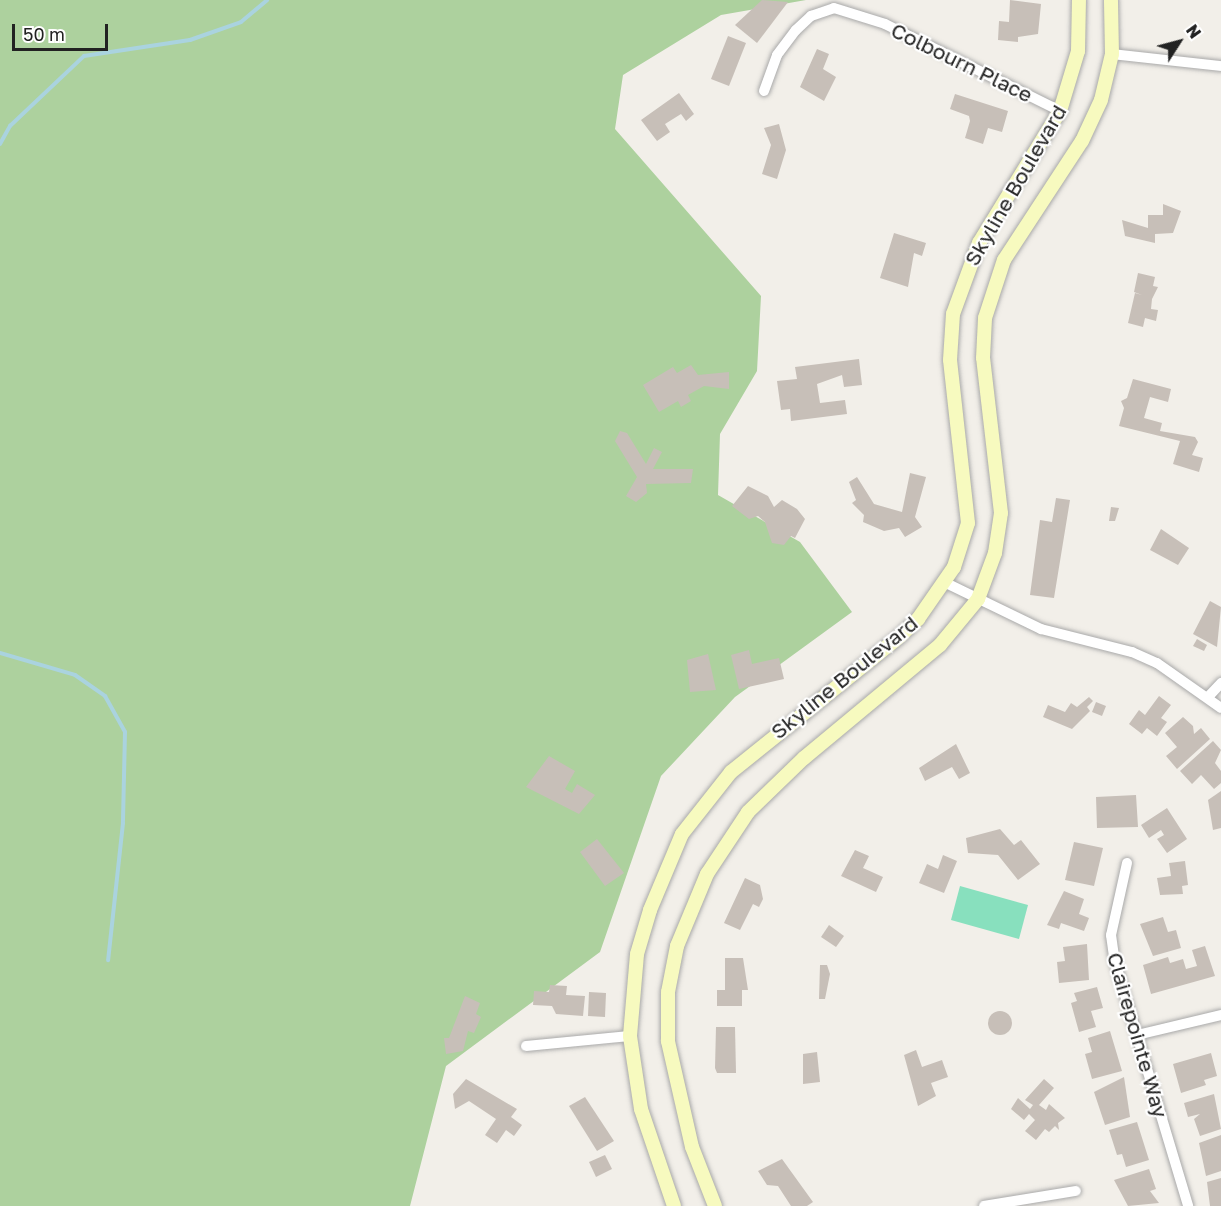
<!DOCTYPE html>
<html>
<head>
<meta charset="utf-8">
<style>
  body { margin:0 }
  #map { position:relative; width:1221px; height:1206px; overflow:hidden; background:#f2efe9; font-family:"Golos Text",sans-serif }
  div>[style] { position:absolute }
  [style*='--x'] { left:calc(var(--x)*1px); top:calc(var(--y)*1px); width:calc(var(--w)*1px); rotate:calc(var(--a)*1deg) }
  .forest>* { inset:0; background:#add19e }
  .pitch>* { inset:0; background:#88e0be }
  .stream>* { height:4px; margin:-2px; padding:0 2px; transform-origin:2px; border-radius:2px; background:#aad3df }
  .building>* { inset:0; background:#c7bfb8 }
  .round { border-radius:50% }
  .roads { filter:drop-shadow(0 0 2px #a9a9a9) drop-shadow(0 0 2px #a9a9a9) }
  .minor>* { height:10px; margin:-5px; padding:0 5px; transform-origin:5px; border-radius:5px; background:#fff }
  .secondary>* { height:14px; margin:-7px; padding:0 7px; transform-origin:7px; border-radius:7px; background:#f7fabf }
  span { translate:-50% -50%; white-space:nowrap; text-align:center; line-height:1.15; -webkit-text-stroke:4.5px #fff; paint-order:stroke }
  .street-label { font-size:21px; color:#222 }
  .north { position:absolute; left:1149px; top:12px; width:60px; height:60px; -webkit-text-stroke:4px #fff; paint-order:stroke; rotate:54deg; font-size:16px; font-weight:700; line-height:24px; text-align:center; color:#222 }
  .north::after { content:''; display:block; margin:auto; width:21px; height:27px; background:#222; clip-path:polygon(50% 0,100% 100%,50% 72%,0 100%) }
  .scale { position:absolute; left:12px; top:24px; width:96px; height:27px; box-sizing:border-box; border:3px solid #222; border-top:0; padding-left:8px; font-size:18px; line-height:21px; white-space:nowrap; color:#222; -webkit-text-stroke:4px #fff; paint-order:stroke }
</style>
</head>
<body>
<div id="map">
  <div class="forest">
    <i style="clip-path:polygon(0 0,806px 0,721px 15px,623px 75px,615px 129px,761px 296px,757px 371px,720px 434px,718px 495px,800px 542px,852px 612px,735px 697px,661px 776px,600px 952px,446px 1066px,410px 1206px,0 1206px)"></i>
  </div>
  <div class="pitch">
    <i style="clip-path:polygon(960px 886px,1028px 905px,1019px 939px,951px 920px)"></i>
  </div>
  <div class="stream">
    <i style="--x:0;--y:144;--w:21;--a:-61"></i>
    <i style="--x:10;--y:126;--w:102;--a:-43.4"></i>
    <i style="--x:84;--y:56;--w:107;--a:-8.6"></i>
    <i style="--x:190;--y:40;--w:54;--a:-19.4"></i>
    <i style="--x:241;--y:22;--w:34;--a:-40"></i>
    <i style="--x:0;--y:653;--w:78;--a:16.3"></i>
    <i style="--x:75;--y:675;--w:37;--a:35"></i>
    <i style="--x:105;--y:696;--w:41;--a:60.9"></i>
    <i style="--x:125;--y:732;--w:91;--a:91.3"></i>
    <i style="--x:123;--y:823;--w:138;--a:96.2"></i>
  </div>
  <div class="building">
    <i style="clip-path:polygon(762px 0,788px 2px,757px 43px,735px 25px)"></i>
    <i style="clip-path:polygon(1010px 0,1041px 4px,1038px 34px,1018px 37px,1018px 42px,998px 40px,999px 21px,1009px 22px)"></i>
    <i style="clip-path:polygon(728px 36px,746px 43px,729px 86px,711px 79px)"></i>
    <i style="clip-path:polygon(817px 49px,829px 54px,823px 69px,836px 77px,824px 101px,800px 87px)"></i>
    <i style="clip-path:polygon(679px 93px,694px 114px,686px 121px,681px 114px,665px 124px,670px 132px,657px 141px,641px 120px)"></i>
    <i style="clip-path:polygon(955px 94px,1008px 111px,1002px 132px,988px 128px,983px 144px,965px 138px,970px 121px,969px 116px,950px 109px)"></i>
    <i style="clip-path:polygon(779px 124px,786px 150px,777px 179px,762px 174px,771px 145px,764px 128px)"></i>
    <i style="clip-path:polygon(1163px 204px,1181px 211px,1173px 233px,1155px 234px,1155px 243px,1125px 236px,1122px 220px,1148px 228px,1148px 215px,1163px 215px)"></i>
    <i style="clip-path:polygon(894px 233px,926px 243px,922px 256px,914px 253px,908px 287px,880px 278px)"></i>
    <i style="clip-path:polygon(1138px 273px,1155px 277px,1153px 286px,1158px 287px,1152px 299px,1151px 309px,1158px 310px,1156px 321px,1145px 318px,1143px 327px,1128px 323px,1135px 293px,1142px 295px,1134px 292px)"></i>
    <i style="clip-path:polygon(859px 359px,862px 385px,844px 387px,842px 375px,817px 384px,820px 403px,845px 400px,847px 414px,791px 421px,790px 409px,781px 410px,777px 381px,797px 379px,795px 367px)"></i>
    <i style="clip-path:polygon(691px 365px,698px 375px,729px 372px,729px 389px,704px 386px,688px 395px,691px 401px,681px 407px,678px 401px,659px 412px,643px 385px,673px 367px,677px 373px)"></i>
    <i style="clip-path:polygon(1133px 379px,1171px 389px,1168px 402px,1150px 397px,1144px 418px,1162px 423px,1160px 431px,1195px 437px,1198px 442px,1192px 455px,1203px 458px,1199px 472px,1173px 464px,1180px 441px,1119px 426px,1124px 408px,1121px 401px,1127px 398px)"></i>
    <i style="clip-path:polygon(620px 431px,627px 433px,646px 464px,654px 448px,662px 452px,653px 469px,693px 469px,691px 483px,646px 484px,647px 493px,636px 502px,626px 496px,637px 477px,615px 441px)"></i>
    <i style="clip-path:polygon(910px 473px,926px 477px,915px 517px,922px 527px,905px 537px,899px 528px,884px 531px,863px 522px,864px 515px,852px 503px,856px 500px,849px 482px,857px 477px,874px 504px,902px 512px)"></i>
    <i style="clip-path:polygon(748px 486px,768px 496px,774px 507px,782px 500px,797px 509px,805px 519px,795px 538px,791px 536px,784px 545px,772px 543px,765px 522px,758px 516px,749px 519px,732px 506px)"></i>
    <i style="clip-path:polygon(1056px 498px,1070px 500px,1054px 598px,1030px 595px,1040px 520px,1052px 522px)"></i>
    <i style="clip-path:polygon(1111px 507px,1119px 508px,1115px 521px,1109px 521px)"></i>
    <i style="clip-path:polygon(1161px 529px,1189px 548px,1178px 565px,1150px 550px)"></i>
    <i style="clip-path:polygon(1210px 601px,1221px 607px,1217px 647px,1193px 634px)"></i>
    <i style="clip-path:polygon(1197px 639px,1207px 645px,1204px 651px,1193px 646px)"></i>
    <i style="clip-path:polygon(749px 650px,752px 664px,779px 658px,784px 679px,739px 689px,731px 655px)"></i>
    <i style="clip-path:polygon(708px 654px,716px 690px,690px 692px,687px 660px)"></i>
    <i style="clip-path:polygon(1159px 696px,1171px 705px,1161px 718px,1167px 722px,1157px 736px,1147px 728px,1142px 734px,1129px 724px,1139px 710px,1145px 715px)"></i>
    <i style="clip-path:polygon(1089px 697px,1093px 701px,1087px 707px,1090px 711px,1072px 729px,1043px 717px,1048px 705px,1065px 712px,1071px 703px,1077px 707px)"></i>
    <i style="clip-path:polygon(1096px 702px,1106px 706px,1102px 716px,1092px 712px)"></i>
    <i style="clip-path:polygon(1183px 717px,1193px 726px,1194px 734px,1201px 728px,1210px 739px,1177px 769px,1166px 756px,1177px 747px,1165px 733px)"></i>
    <i style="clip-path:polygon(1213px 741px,1221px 750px,1215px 763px,1221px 771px,1221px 783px,1214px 789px,1201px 775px,1192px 784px,1180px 771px)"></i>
    <i style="clip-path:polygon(956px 744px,970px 773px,959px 779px,952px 767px,925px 781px,919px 768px)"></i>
    <i style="clip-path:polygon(549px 756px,575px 771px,565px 789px,572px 793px,577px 784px,595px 795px,579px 814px,526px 787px)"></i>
    <i style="clip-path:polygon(1221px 791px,1221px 828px,1213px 830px,1208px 800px)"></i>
    <i style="clip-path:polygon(1136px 795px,1138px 827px,1097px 828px,1096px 797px)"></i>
    <i style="clip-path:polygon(1167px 808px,1187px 839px,1167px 853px,1157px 839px,1164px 835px,1161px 830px,1149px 838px,1141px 825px)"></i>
    <i style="clip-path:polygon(1000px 829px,1014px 845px,1021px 840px,1040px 864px,1018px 880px,998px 855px,968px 853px,966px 838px)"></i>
    <i style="clip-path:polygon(597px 839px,624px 873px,605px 886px,580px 852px)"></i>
    <i style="clip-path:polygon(1074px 842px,1103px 848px,1094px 886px,1065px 880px)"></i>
    <i style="clip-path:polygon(855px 850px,869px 856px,863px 868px,883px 877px,876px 892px,841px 876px)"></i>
    <i style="clip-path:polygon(943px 855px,957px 861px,944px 893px,919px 883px,927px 864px,938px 869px)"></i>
    <i style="clip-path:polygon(1185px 861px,1188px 885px,1182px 886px,1183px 894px,1160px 895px,1157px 878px,1171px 876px,1169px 863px)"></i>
    <i style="clip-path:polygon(745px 878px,760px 885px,763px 899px,759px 907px,753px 904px,740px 930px,724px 923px)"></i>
    <i style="clip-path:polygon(1064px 891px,1084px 899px,1079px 914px,1089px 918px,1084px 931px,1061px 923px,1059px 929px,1047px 925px)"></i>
    <i style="clip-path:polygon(1163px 917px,1168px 932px,1176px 930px,1181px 948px,1153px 956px,1140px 924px)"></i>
    <i style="clip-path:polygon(829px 925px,844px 936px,836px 947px,821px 937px)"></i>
    <i style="clip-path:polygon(1087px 944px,1089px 980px,1059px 983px,1057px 962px,1065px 961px,1063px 947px)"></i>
    <i style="clip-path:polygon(1205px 946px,1215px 976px,1151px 994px,1143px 965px,1168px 957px,1170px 963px,1183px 959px,1186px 969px,1197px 966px,1192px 950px)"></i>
    <i style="clip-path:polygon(725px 958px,743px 958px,748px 990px,742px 990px,742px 1006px,717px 1006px,717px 990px,725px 990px)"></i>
    <i style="clip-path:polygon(820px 965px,827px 965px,830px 974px,825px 999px,819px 999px)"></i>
    <i style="clip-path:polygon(550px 985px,567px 986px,566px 995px,585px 996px,583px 1016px,556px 1014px,552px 1006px,533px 1005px,534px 991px,549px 992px)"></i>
    <i style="clip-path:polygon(1097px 987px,1103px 1008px,1091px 1011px,1096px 1027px,1079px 1032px,1071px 1003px,1077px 1001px,1074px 993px)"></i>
    <i style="clip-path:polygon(589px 992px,606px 993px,605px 1017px,588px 1016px)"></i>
    <i style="clip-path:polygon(465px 996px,480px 1003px,476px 1014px,481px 1017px,474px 1033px,468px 1031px,463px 1051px,446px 1054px,444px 1038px,449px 1038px)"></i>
    <i class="round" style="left:988px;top:1011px;width:24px;height:24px"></i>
    <i style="clip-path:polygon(716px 1027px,735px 1027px,736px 1073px,717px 1073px,715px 1068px)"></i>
    <i style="clip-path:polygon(1110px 1031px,1122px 1071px,1092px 1079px,1085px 1054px,1092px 1052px,1088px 1038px)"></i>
    <i style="clip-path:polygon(916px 1050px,922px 1067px,942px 1060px,948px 1077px,931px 1083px,936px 1096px,918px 1106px,904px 1055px)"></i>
    <i style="clip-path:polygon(817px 1052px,820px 1082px,803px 1084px,803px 1054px)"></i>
    <i style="clip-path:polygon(1211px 1053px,1217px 1076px,1204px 1080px,1206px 1085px,1181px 1093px,1173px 1064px)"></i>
    <i style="clip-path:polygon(1124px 1077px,1130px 1117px,1105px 1125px,1094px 1092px)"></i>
    <i style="clip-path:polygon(466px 1079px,517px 1109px,511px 1117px,522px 1125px,514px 1136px,506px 1130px,497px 1143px,485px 1135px,496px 1119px,469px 1101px,455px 1109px,453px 1094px)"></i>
    <i style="clip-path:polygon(1044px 1079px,1054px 1088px,1039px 1105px,1046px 1110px,1049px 1104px,1065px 1118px,1058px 1123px,1059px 1130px,1055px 1126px,1049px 1132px,1045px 1129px,1036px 1140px,1025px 1131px,1035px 1120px,1029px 1114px,1024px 1120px,1011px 1109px,1018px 1098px,1030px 1109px,1033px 1105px,1025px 1100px)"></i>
    <i style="clip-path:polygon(1214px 1094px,1221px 1129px,1200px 1136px,1194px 1119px,1200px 1114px,1188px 1117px,1184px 1103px)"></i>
    <i style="clip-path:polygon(585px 1097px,614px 1141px,597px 1151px,569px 1106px)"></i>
    <i style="clip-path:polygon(1137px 1122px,1149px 1160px,1126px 1167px,1122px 1154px,1117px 1155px,1109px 1130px)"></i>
    <i style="clip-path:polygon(1221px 1135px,1221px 1171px,1206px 1176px,1199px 1143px)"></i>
    <i style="clip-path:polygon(605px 1155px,612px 1169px,596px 1177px,589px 1162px)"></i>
    <i style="clip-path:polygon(782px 1159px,813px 1202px,807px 1206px,791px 1206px,778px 1186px,767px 1185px,758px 1171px)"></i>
    <i style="clip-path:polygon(1149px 1169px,1156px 1189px,1150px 1191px,1159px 1203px,1128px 1206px,1114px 1180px)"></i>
    <i style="clip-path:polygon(1221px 1178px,1221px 1206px,1210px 1206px,1207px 1182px)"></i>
  </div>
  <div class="roads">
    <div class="minor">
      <i style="--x:1112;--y:54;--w:110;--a:6.3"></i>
      <i style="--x:764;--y:91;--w:38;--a:-70"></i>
      <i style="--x:777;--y:55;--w:31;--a:-53"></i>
      <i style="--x:796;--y:30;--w:21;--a:-43"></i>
      <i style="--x:811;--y:16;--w:24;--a:-19"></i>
      <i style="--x:834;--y:8;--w:53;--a:17.4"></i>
      <i style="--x:885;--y:24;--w:195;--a:26.4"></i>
      <i style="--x:946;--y:583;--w:106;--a:25.8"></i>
      <i style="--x:1041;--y:629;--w:94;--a:14.2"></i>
      <i style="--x:1132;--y:652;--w:27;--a:24"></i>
      <i style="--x:1157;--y:663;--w:78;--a:35.1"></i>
      <i style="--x:1209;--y:696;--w:18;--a:-47"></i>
      <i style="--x:1127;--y:863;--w:74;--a:102.5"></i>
      <i style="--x:1111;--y:935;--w:27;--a:82"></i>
      <i style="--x:1115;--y:962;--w:255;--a:73.3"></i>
      <i style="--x:1137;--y:1035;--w:86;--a:-13.4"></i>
      <i style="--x:526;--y:1046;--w:104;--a:-5.5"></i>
      <i style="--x:984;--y:1206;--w:93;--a:-9.3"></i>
    </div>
    <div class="secondary">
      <i style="--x:674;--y:1206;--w:102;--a:-108.8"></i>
      <i style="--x:641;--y:1109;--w:74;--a:-98.6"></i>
      <i style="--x:630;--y:1036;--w:82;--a:-85.1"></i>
      <i style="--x:637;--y:954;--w:46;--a:-73.5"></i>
      <i style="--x:650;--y:910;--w:82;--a:-67.2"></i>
      <i style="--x:682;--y:834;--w:79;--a:-51.7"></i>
      <i style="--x:731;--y:772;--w:217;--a:-38.8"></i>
      <i style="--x:900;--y:636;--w:25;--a:-43"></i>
      <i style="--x:918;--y:619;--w:63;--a:-55.3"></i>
      <i style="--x:954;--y:567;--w:46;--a:-72.3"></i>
      <i style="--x:968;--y:523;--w:164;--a:-96.3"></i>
      <i style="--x:950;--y:360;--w:46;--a:-86.3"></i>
      <i style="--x:953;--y:314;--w:76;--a:-69.9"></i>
      <i style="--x:979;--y:243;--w:155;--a:-58.5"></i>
      <i style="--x:1060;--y:111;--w:63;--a:-73.3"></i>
      <i style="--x:1078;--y:51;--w:51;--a:-88.9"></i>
      <i style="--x:715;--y:1206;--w:63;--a:-111.3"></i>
      <i style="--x:692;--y:1147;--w:109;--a:-102.8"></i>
      <i style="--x:668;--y:1041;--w:49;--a:-90"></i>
      <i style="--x:668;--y:992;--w:47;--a:-78.9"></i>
      <i style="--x:677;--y:946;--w:78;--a:-67.4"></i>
      <i style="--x:707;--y:874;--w:74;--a:-56.5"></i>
      <i style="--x:748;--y:812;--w:78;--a:-44"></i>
      <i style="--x:804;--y:758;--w:177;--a:-39.7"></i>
      <i style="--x:940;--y:645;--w:60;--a:-50.4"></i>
      <i style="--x:978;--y:599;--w:49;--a:-69.7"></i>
      <i style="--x:995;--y:553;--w:40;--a:-81.5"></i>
      <i style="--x:1001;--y:513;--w:156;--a:-96.6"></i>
      <i style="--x:983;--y:358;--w:40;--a:-87.1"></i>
      <i style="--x:985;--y:318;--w:61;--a:-71.9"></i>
      <i style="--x:1004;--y:260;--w:142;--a:-56.8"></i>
      <i style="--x:1082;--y:141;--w:45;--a:-65.1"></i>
      <i style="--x:1101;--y:100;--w:47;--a:-76.6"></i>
      <i style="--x:1112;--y:54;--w:54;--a:-91.1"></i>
    </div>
  </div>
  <div class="street-label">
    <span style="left:962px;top:62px;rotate:26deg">Colbourn Place</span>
    <span style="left:1015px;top:185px;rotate:-60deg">Skyline Boulevard</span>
    <span style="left:844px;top:677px;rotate:-39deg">Skyline Boulevard</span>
    <span style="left:1138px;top:1035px;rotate:74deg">Clairepointe Way</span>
  </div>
  <div class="north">N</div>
  <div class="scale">50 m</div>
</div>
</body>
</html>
